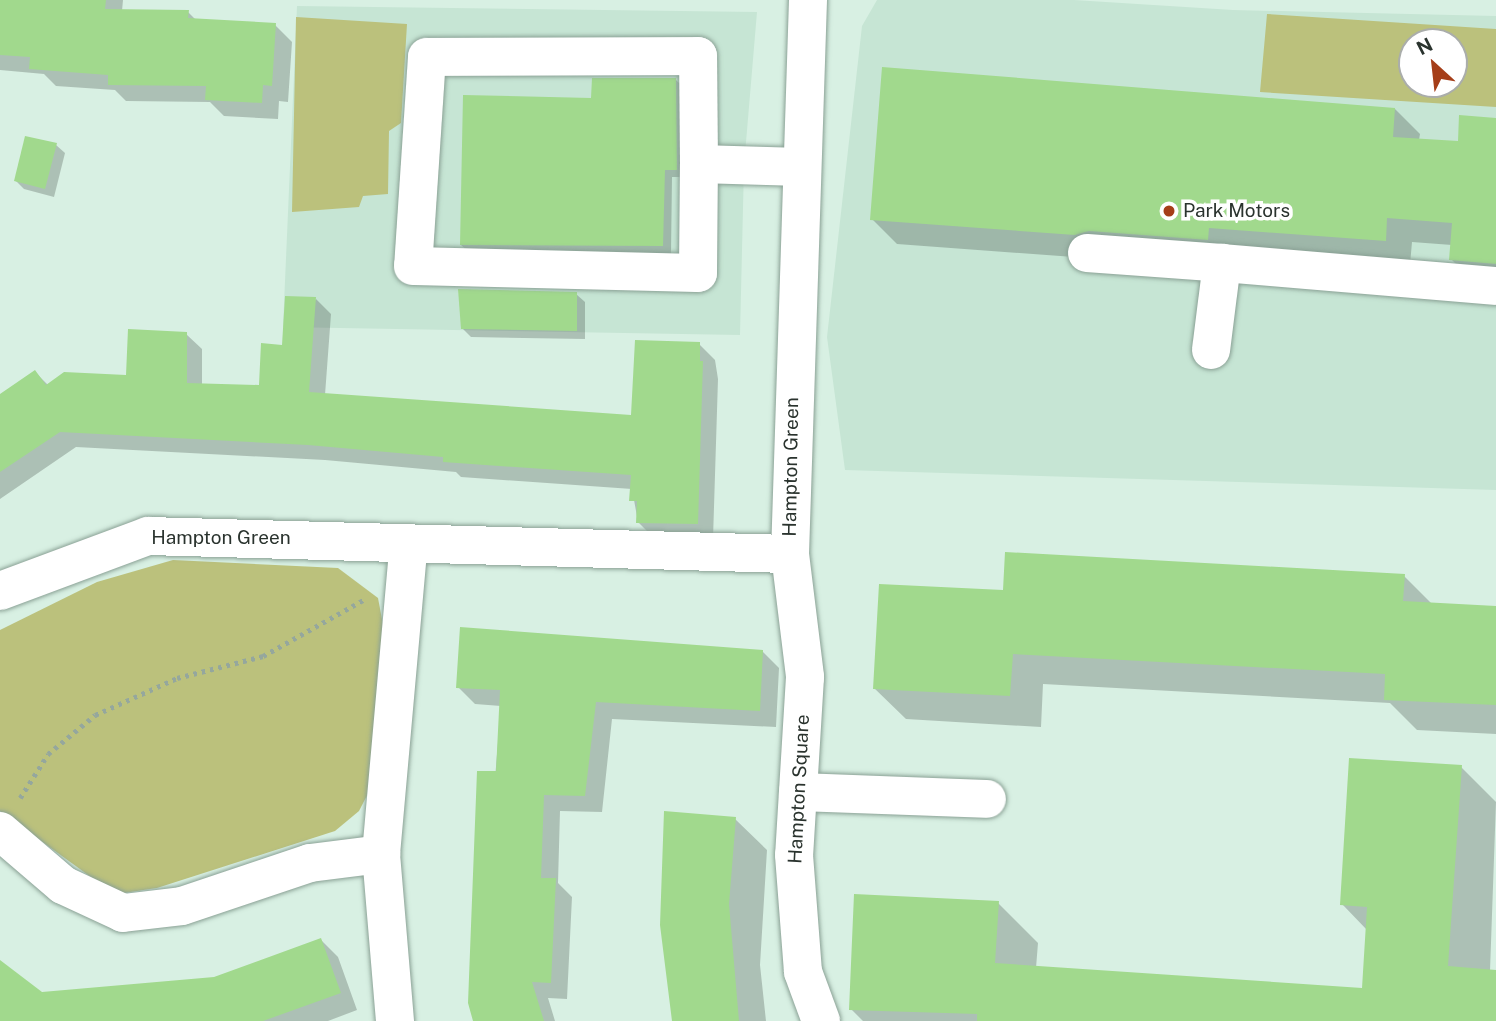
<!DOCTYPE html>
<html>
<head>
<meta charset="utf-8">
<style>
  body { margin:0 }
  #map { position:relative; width:1496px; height:1021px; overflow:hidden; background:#d8f0e3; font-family:"Public Sans",sans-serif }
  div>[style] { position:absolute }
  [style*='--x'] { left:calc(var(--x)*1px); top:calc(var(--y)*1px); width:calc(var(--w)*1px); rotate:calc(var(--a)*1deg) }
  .built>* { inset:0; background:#c6e5d4 }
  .green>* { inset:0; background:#bbc17c }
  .shadow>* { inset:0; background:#0003 }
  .building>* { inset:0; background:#a1d98d }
  .path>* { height:4.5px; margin-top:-2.25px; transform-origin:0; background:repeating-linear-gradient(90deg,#95a79d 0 3.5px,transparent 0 8.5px) }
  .roads { filter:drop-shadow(0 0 2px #8aa195) drop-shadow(0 0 2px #8aa195) }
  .minor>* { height:38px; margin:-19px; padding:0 19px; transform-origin:19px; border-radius:19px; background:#fff }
  .dots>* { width:19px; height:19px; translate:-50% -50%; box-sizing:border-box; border:4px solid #fff; border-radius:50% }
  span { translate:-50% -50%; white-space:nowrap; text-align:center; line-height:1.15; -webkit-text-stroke:7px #fff; paint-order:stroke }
  .poi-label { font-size:19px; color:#2a332e }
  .left { translate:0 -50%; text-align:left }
  .street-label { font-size:19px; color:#2a332e }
  .north { position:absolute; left:1398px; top:28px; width:70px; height:70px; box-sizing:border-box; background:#fff; border:2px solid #aaadab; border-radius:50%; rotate:333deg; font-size:19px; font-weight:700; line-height:28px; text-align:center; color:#2a332e }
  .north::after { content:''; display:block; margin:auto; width:24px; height:32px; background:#a53e19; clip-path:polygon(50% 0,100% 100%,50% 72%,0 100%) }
</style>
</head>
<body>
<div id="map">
  <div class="built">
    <i style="clip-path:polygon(evenodd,877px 0,1074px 0,1233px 10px,1496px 16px,1496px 490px,845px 470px,827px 337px,862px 26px,877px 0,1412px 42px,1454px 42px,1454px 84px,1412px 84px,1412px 42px)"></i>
    <i style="clip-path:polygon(297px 6px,757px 12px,744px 166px,740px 335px,283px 327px)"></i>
  </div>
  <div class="green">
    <i style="clip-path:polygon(evenodd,1267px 14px,1496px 29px,1496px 107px,1260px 92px,1267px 14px,1454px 42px,1454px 84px,1412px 84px,1412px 42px,1454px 42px)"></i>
    <i style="clip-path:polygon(296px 17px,407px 24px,401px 123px,389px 131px,388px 194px,363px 196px,359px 207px,292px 212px)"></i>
    <i style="clip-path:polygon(173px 560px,338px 568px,378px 598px,384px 630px,374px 782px,359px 811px,335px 831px,157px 888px,123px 893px,95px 880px,0 811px,0 630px,97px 582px)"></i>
  </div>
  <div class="shadow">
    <i style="clip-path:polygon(0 0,123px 0,122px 11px,188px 12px,197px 21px,275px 25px,292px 42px,288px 102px,279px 101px,278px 119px,224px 116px,210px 102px,126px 101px,115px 90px,56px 86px,44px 74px,0 70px)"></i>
    <i style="clip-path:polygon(676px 80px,684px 88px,685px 177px,672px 177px,671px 254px,470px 253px,461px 245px,593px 100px)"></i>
    <i style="clip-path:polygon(1395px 109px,1420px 134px,1419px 140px,1459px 143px,1496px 119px,1496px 286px,1476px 284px,1451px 259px,1452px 245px,1412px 242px,1410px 265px,1101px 259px,897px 244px,872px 219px)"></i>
    <i style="clip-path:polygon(56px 145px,65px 153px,54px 197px,24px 189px,16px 181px)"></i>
    <i style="clip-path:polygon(576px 294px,585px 302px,585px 339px,471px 337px,463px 329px)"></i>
    <i style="clip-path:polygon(316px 299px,331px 314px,325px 395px,633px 416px,699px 344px,715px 360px,718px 379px,713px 539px,654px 538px,638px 522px,632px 489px,461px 477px,456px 472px,325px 460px,76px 447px,0 499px,0 396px,35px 372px,48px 385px,127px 377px,186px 334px,202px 349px,202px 385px,260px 387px)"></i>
    <i style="clip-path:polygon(1404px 576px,1432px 604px,1496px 608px,1496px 734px,1417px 730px,1390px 703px,1043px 684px,1041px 727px,906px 719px,874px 688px,1005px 592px)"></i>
    <i style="clip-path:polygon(762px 651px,779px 668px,776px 727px,612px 719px,602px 812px,560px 811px,558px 883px,572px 897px,567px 999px,548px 998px,555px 1021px,475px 1021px,501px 706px,475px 704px,458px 687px)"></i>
    <i style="clip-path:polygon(1461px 767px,1496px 802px,1490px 971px,1496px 972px,1496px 1021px,863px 1021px,851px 1009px,998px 903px,1038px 943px,1036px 968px,1363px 990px,1367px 930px,1342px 904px)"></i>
    <i style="clip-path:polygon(735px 819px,767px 850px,760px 965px,766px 1021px,676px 1021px,662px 925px)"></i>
    <i style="clip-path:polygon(321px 940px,338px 957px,357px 1010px,328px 1021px,68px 1021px,215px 978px)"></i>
  </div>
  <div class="building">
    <i style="clip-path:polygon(0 0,106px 0,105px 9px,189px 10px,188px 18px,276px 23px,272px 86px,263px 85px,262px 103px,205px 100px,206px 86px,108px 85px,108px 75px,29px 69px,30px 57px,0 55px)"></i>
    <i style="clip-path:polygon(882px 67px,1395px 108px,1393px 137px,1458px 141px,1459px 115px,1496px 118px,1496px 264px,1449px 260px,1452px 223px,1387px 218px,1386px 241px,1209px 228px,1208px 240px,1089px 231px,1075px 235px,870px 220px)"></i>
    <i style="clip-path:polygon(592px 78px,676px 78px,677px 170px,665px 170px,663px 246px,460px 245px,463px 95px,591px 98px)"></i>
    <i style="clip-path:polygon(25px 136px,57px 143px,45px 189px,14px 181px)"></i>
    <i style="clip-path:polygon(458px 289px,577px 292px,577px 331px,461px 329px)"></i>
    <i style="clip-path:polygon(285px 296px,316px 297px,309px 392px,631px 415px,635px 340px,700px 342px,700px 361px,703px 361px,698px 524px,636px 523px,637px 501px,629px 501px,631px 475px,443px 462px,443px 457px,308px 445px,60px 432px,0 472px,0 394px,35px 370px,46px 385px,64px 372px,126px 375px,128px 329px,187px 332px,187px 383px,259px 385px,261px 343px,282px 345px)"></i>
    <i style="clip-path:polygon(1005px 552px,1405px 574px,1403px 601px,1496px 606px,1496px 705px,1384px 700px,1385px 674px,1013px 654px,1010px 696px,873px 689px,879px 584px,1003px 590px)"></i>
    <i style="clip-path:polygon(460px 627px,763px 650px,760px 711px,596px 702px,585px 796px,544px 795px,541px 878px,556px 878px,551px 983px,532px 982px,544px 1021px,473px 1021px,468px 1003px,477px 771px,496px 771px,500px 690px,456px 688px)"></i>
    <i style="clip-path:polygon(1349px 758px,1462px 765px,1448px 966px,1496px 970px,1496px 1021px,977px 1021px,977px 1014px,849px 1010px,854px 894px,999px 901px,995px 963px,1362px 988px,1367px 907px,1340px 905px)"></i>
    <i style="clip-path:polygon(664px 811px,736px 817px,729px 904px,739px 1021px,672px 1021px,660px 925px)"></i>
    <i style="clip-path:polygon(321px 938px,341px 993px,263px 1021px,0 1021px,0 960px,42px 992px,214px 977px)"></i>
  </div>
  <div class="path">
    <i style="--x:20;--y:798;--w:52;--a:-57.5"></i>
    <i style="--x:48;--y:754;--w:61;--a:-39.7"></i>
    <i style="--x:95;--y:715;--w:90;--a:-24.3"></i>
    <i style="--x:177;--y:678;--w:89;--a:-14.3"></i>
    <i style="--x:263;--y:656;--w:115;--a:-29.2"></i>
  </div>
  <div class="roads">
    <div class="minor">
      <i style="--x:808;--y:0;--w:554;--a:91.86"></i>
      <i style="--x:790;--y:554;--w:124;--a:83"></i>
      <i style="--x:805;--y:677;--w:178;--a:93.5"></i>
      <i style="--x:794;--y:855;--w:117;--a:85.6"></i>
      <i style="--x:803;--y:972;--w:52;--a:69.8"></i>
      <i style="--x:699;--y:164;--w:108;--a:-90.5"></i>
      <i style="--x:698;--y:56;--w:271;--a:179.8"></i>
      <i style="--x:427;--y:57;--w:209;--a:93.8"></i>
      <i style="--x:413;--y:266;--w:285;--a:1.4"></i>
      <i style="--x:698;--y:273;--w:109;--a:-89.5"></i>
      <i style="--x:699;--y:164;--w:102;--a:1.7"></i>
      <i style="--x:1087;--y:253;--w:135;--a:4.2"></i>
      <i style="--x:1211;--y:350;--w:88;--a:-82.8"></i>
      <i style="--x:1222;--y:263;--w:275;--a:4.8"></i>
      <i style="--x:0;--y:591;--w:158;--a:-20.4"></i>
      <i style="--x:148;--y:536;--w:642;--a:1.61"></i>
      <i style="--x:798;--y:792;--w:189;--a:2.1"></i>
      <i style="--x:0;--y:831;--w:83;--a:40.6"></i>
      <i style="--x:63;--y:885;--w:66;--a:25"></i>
      <i style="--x:123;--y:913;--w:59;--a:-6.8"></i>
      <i style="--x:182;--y:906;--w:135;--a:-18.6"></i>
      <i style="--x:310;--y:863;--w:72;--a:-7.2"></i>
      <i style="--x:395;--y:1021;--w:168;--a:-94.8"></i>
      <i style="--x:381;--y:854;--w:312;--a:-84.9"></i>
    </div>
  </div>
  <div class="dots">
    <i style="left:1169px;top:211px;background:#a53e19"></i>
  </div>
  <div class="poi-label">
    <span class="left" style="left:1183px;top:211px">Park Motors</span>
  </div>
  <div class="street-label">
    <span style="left:791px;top:467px;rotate:-89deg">Hampton Green</span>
    <span style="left:221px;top:538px">Hampton Green</span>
    <span style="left:799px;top:789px;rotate:-87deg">Hampton Square</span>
  </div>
  <div class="north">N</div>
</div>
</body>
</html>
